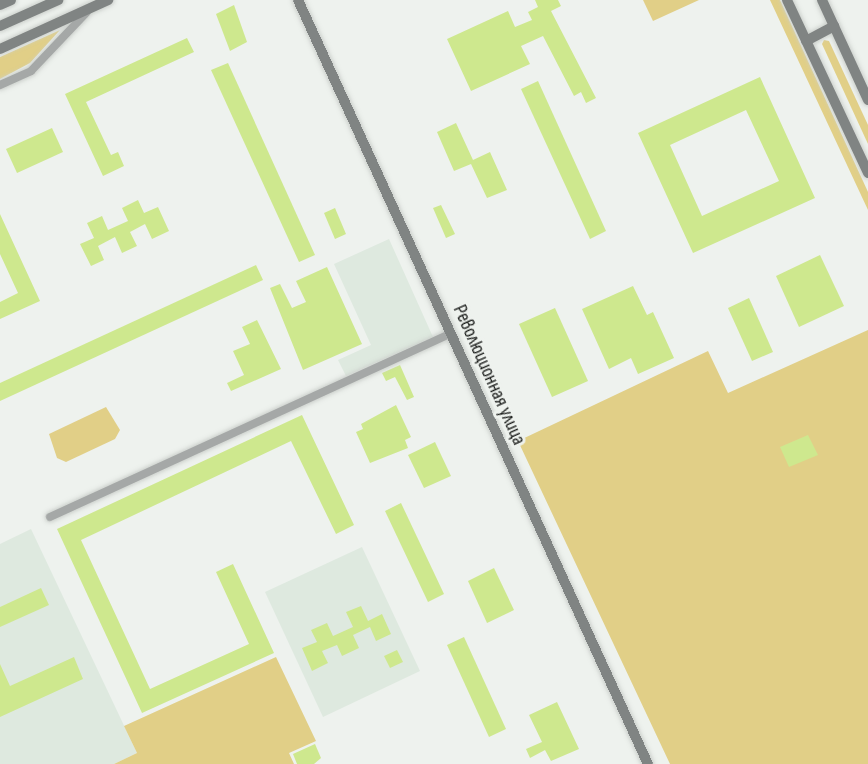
<!DOCTYPE html>
<html>
<head>
<meta charset="utf-8">
<style>
  body { margin:0 }
  #map { position:relative; width:868px; height:764px; overflow:hidden; background:#eef2ee; font-family:"Sofia Sans Condensed",sans-serif }
  div>[style] { position:absolute }
  [style*='--x'] { left:calc(var(--x)*1px); top:calc(var(--y)*1px); width:calc(var(--w)*1px); rotate:calc(var(--a)*1deg) }
  .built>* { inset:0; background:#dee9df }
  .green>* { inset:0; background:#e1cf87 }
  .building>* { inset:0; background:#cee88e }
  .roads { filter:drop-shadow(0 0 2px #ccd0cc) drop-shadow(0 0 2px #ccd0cc) }
  .minor>* { height:8px; margin:-4px; padding:0 4px; transform-origin:4px; border-radius:4px; background:#a5a8a7 }
  .secondary>* { height:10px; margin:-5px; padding:0 5px; transform-origin:5px; border-radius:5px; background:#808483 }
  span { translate:-50% -50%; white-space:nowrap; text-align:center; line-height:1.15; -webkit-text-stroke:6px #eef2ee; paint-order:stroke }
  .street-label { font-size:20px; color:#1c1e1c }
</style>
</head>
<body>
<div id="map">
  <div class="built">
    <i style="clip-path:polygon(389px 239px,433px 337px,346px 376px,338px 360px,371px 345px,334px 264px)"></i>
    <i style="clip-path:polygon(31px 529px,137px 753px,114px 764px,0 764px,0 544px)"></i>
    <i style="clip-path:polygon(362px 547px,420px 671px,323px 717px,265px 592px)"></i>
  </div>
  <div class="green">
    <i style="clip-path:polygon(643px 0,699px 0,653px 21px)"></i>
    <i style="clip-path:polygon(770px 0,780px 0,868px 192px,868px 210px)"></i>
    <i style="clip-path:polygon(60px 30px,30px 63px,0 79px,0 57px)"></i>
    <i style="clip-path:polygon(824px 40px,829px 41px,868px 125px,868px 144px,822px 44px)"></i>
    <i style="clip-path:polygon(868px 330px,868px 764px,670px 764px,518px 441px,708px 351px,728px 393px)"></i>
    <i style="clip-path:polygon(106px 407px,120px 430px,115px 439px,66px 462px,57px 458px,49px 434px)"></i>
    <i style="clip-path:polygon(276px 657px,316px 741px,289px 753px,294px 764px,114px 764px,137px 753px,124px 726px)"></i>
  </div>
  <div class="building">
    <i style="clip-path:polygon(535px 0,558px 0,561px 6px,551px 11px,596px 98px,586px 103px,581px 92px,574px 96px,543px 36px,521px 46px,530px 64px,471px 91px,447px 39px,508px 11px,515px 27px,532px 20px,528px 12px,538px 7px)"></i>
    <i style="clip-path:polygon(234px 5px,247px 42px,230px 51px,216px 14px)"></i>
    <i style="clip-path:polygon(187px 38px,194px 52px,86px 102px,111px 155px,118px 152px,124px 166px,103px 176px,65px 94px)"></i>
    <i style="clip-path:polygon(228px 63px,315px 255px,299px 262px,211px 70px)"></i>
    <i style="clip-path:polygon(evenodd,760px 77px,815px 198px,693px 253px,638px 133px,760px 77px,746px 110px,779px 181px,702px 216px,670px 145px,746px 110px)"></i>
    <i style="clip-path:polygon(538px 81px,606px 231px,590px 239px,521px 89px)"></i>
    <i style="clip-path:polygon(456px 123px,473px 160px,490px 152px,507px 190px,487px 198px,471px 164px,454px 171px,437px 132px)"></i>
    <i style="clip-path:polygon(52px 128px,63px 152px,17px 173px,6px 149px)"></i>
    <i style="clip-path:polygon(138px 200px,144px 213px,158px 207px,169px 231px,152px 239px,145px 224px,130px 232px,137px 246px,122px 253px,115px 237px,98px 246px,104px 260px,91px 266px,80px 244px,94px 238px,87px 223px,102px 216px,108px 230px,128px 221px,122px 208px)"></i>
    <i style="clip-path:polygon(441px 205px,455px 234px,446px 238px,433px 208px)"></i>
    <i style="clip-path:polygon(335px 208px,346px 234px,335px 239px,324px 213px)"></i>
    <i style="clip-path:polygon(0 214px,40px 301px,0 319px,0 302px,18px 293px,0 254px)"></i>
    <i style="clip-path:polygon(820px 255px,844px 306px,799px 327px,776px 276px)"></i>
    <i style="clip-path:polygon(256px 265px,263px 280px,0 401px,0 383px)"></i>
    <i style="clip-path:polygon(327px 267px,362px 344px,303px 370px,270px 288px,280px 284px,292px 308px,306px 302px,296px 281px)"></i>
    <i style="clip-path:polygon(633px 286px,647px 315px,653px 312px,674px 358px,638px 374px,631px 358px,609px 369px,582px 309px)"></i>
    <i style="clip-path:polygon(749px 298px,773px 352px,752px 361px,728px 308px)"></i>
    <i style="clip-path:polygon(555px 308px,588px 381px,552px 397px,519px 324px)"></i>
    <i style="clip-path:polygon(257px 320px,281px 369px,231px 391px,227px 383px,244px 375px,233px 351px,250px 344px,242px 327px)"></i>
    <i style="clip-path:polygon(400px 365px,414px 397px,407px 400px,395px 377px,386px 381px,382px 373px)"></i>
    <i style="clip-path:polygon(396px 405px,411px 437px,405px 440px,408px 448px,370px 463px,356px 432px,363px 429px,361px 424px)"></i>
    <i style="clip-path:polygon(302px 415px,354px 525px,336px 534px,291px 441px,81px 540px,150px 689px,249px 644px,216px 572px,233px 564px,274px 653px,142px 713px,57px 529px)"></i>
    <i style="clip-path:polygon(808px 435px,818px 455px,789px 467px,780px 447px)"></i>
    <i style="clip-path:polygon(435px 442px,451px 476px,424px 488px,408px 455px)"></i>
    <i style="clip-path:polygon(401px 503px,444px 594px,428px 602px,385px 511px)"></i>
    <i style="clip-path:polygon(494px 568px,514px 610px,487px 623px,468px 581px)"></i>
    <i style="clip-path:polygon(41px 588px,49px 605px,0 627px,0 607px)"></i>
    <i style="clip-path:polygon(361px 606px,368px 621px,382px 614px,391px 634px,376px 641px,370px 627px,353px 635px,359px 648px,342px 656px,337px 645px,322px 651px,328px 663px,312px 671px,302px 648px,317px 642px,311px 630px,327px 623px,333px 636px,353px 627px,346px 612px)"></i>
    <i style="clip-path:polygon(464px 637px,506px 729px,489px 737px,447px 645px)"></i>
    <i style="clip-path:polygon(397px 650px,403px 662px,390px 668px,384px 656px)"></i>
    <i style="clip-path:polygon(74px 657px,83px 679px,0 717px,0 664px,10px 686px)"></i>
    <i style="clip-path:polygon(557px 702px,579px 749px,551px 761px,545px 750px,530px 758px,526px 749px,542px 742px,529px 715px)"></i>
    <i style="clip-path:polygon(315px 744px,321px 758px,314px 764px,297px 764px,293px 754px)"></i>
  </div>
  <div class="roads">
    <div class="minor">
      <i style="--x:0;--y:85;--w:34;--a:-24"></i>
      <i style="--x:31;--y:71;--w:81;--a:-46.5"></i>
      <i style="--x:50;--y:517;--w:440;--a:-24.6"></i>
    </div>
    <div class="secondary">
      <i style="--x:298;--y:0;--w:840;--a:65.39"></i>
      <i style="--x:787;--y:0;--w:191;--a:64.9"></i>
      <i style="--x:822;--y:0;--w:110;--a:65.3"></i>
      <i style="--x:0;--y:5;--w:12;--a:-24"></i>
      <i style="--x:0;--y:26;--w:64;--a:-24.1"></i>
      <i style="--x:806;--y:41;--w:32;--a:-28"></i>
      <i style="--x:0;--y:49;--w:119;--a:-24.4"></i>
    </div>
  </div>
  <div class="street-label">
    <span style="left:489px;top:375px;rotate:66deg">Революционная улица</span>
  </div>
</div>
</body>
</html>
